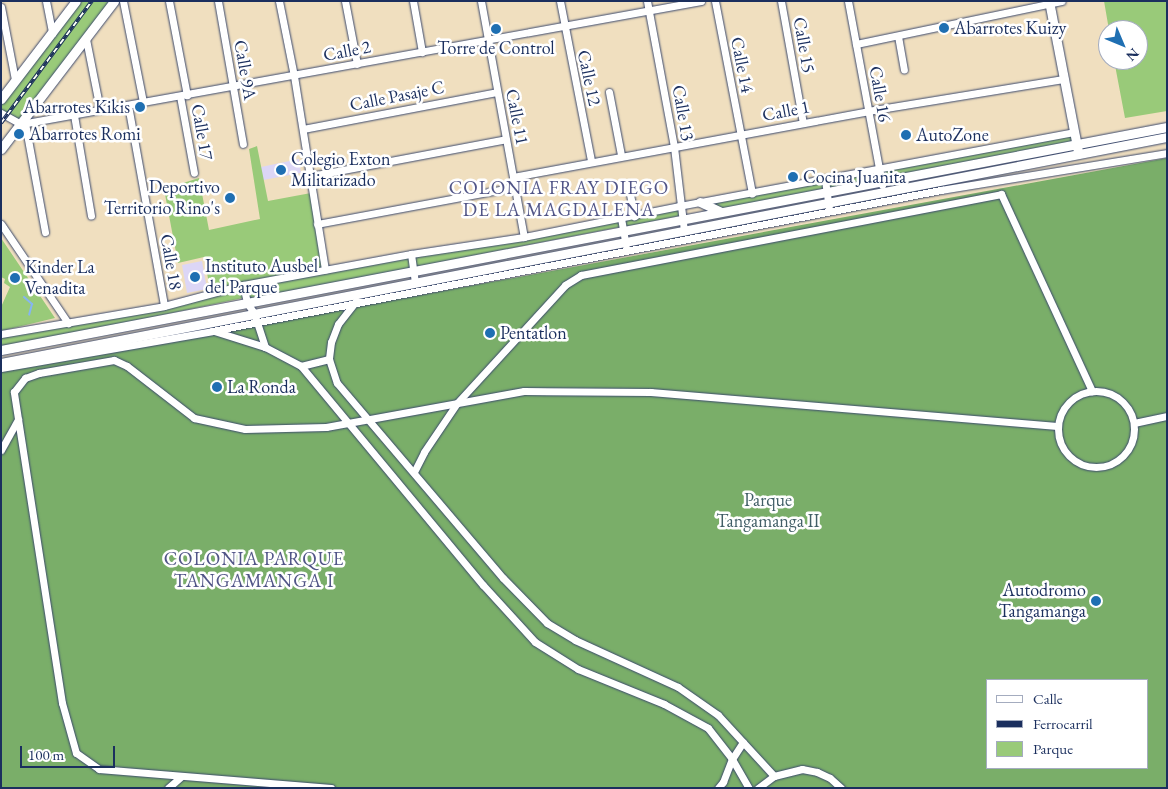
<!DOCTYPE html>
<html>
<head>
<meta charset="utf-8">
<style>
  body { margin:0 }
  #map { position:relative; width:1168px; height:789px; overflow:hidden; background:#f0dfbf; font-family:"EB Garamond",serif }
  div>[style] { position:absolute }
  [style*='--x'] { left:calc(var(--x)*1px); top:calc(var(--y)*1px); width:calc(var(--w)*1px); rotate:calc(var(--a)*1deg) }
  .built>* { inset:0; background:#dcd6f6 }
  .green>* { inset:0; background:#99ca79 }
  .forest>* { inset:0; background:#7aae69 }
  .stream>* { height:2px; margin:-1px; padding:0 1px; transform-origin:1px; border-radius:1px; background:#86b5f1 }
  .roads { filter:drop-shadow(0 0 1px #3b496d) drop-shadow(0 0 1px #3b496d) }
  .minor>* { height:7px; margin:-3.5px; padding:0 3.5px; transform-origin:3.5px; border-radius:3.5px; background:#fff }
  .minor>.ring { margin:-3.5px; padding:0; box-sizing:content-box; background:none; border:7px solid #fff; border-radius:50% }
  .major>* { height:9px; margin:-4.5px; padding:0 4.5px; transform-origin:4.5px; border-radius:4.5px; background:#fff }
  .rail>* { height:4px; margin-top:-2px; transform-origin:0; background:repeating-linear-gradient(90deg,#fff 0 5.5px,#1b2f5e 0 11px); box-sizing:border-box; border-block:1px solid #1b2f5e }
  .dots>* { width:14px; height:14px; translate:-50% -50%; box-sizing:border-box; border:2px solid #fff; border-radius:50% }
  span { translate:-50% -50%; white-space:nowrap; text-align:center; line-height:1.15; -webkit-text-stroke:5px #fff; paint-order:stroke }
  .poi-label { font-size:18px; color:#1b2f5e }
  .left { translate:0 -50%; text-align:left }
  .right { translate:-100% -50%; text-align:right }
  .street-label { font-size:18px; color:#1b2f5e }
  .park-label { font-size:18px; color:#415e66 }
  .neighbourhood-label { font-size:19px; color:#515587; letter-spacing:1px }
  .frame { position:absolute; inset:0; border:2px solid #1b2f5e; pointer-events:none }
  .legend { position:absolute; left:986px; top:679px; width:162px; height:90px; box-sizing:border-box; background:#fff; border:1px solid #a4acbf; margin:0; padding:6px 9px; list-style:none; font-size:15px; color:#1b2f5e }
  .legend li { display:flex; align-items:center; gap:10px; height:25px }
  .legend b { width:25px; border:1px solid #a4acbf }
  .north { position:absolute; left:1098px; top:20px; width:50px; height:50px; box-sizing:border-box; background:#fff; border:1px solid #a4acbf; border-radius:50%; rotate:135deg; font-size:14px; font-weight:700; line-height:20px; text-align:center; color:#1b2f5e }
  .north::after { content:''; display:block; margin:auto; width:18px; height:22px; background:#1f6fb2; clip-path:polygon(50% 0,100% 100%,50% 72%,0 100%) }
  .scale { position:absolute; left:20px; top:746px; width:95px; height:22px; box-sizing:border-box; border:2px solid #1b2f5e; border-top:0; padding-left:6px; font-size:15px; line-height:18px; white-space:nowrap; color:#1b2f5e; -webkit-text-stroke:4px #fff; paint-order:stroke }
</style>
</head>
<body>
<div id="map">
  <div class="built">
    <i style="clip-path:polygon(299px 159px,301px 173px,263px 180px,261px 167px)"></i>
    <i style="clip-path:polygon(202px 261px,207px 289px,187px 293px,182px 265px)"></i>
  </div>
  <div class="green">
    <i style="clip-path:polygon(76px 1px,112px 1px,20px 121px,1px 110px,1px 103px)"></i>
    <i style="clip-path:polygon(1104px 1px,1167px 1px,1167px 111px,1125px 118px,1114px 60px,1138px 60px,1138px 30px,1109px 30px)"></i>
    <i style="clip-path:polygon(1071px 135px,1073px 142px,720px 209px,708px 203px)"></i>
    <i style="clip-path:polygon(257px 146px,268px 201px,311px 193px,324px 269px,210px 289px,204px 257px,178px 263px,164px 189px,199px 178px,209px 230px,260px 219px,249px 149px)"></i>
    <i style="clip-path:polygon(678px 209px,679px 216px,624px 227px,622px 219px)"></i>
    <i style="clip-path:polygon(619px 219px,620px 227px,415px 267px,414px 257px)"></i>
    <i style="clip-path:polygon(1px 238px,55px 318px,1px 331px,1px 307px,10px 287px,4px 283px,5px 279px,1px 277px)"></i>
    <i style="clip-path:polygon(411px 256px,410px 268px,249px 299px,246px 287px)"></i>
    <i style="clip-path:polygon(240px 289px,243px 298px,1px 349px,1px 337px)"></i>
  </div>
  <div class="forest">
    <i style="clip-path:polygon(evenodd,1167px 158px,1167px 788px,1px 788px,1px 372px,1167px 158px,987px 680px,1147px 680px,1147px 768px,987px 768px,987px 680px)"></i>
  </div>
  <div class="stream">
    <i style="--x:24;--y:297;--w:11;--a:41"></i>
    <i style="--x:32;--y:304;--w:11;--a:105"></i>
  </div>
  <div class="roads">
    <div class="minor">
      <i style="--x:46;--y:1;--w:33;--a:79"></i>
      <i style="--x:123;--y:1;--w:103;--a:78.8"></i>
      <i style="--x:169;--y:1;--w:96;--a:79.2"></i>
      <i style="--x:218;--y:1;--w:145;--a:80.1"></i>
      <i style="--x:279;--y:1;--w:76;--a:78.7"></i>
      <i style="--x:294;--y:76;--w:196;--a:80.9"></i>
      <i style="--x:345;--y:1;--w:64;--a:79.2"></i>
      <i style="--x:413;--y:1;--w:52;--a:80"></i>
      <i style="--x:481;--y:1;--w:240;--a:79.7"></i>
      <i style="--x:560;--y:1;--w:163;--a:79"></i>
      <i style="--x:647;--y:1;--w:148;--a:79.5"></i>
      <i style="--x:674;--y:147;--w:85;--a:83.2"></i>
      <i style="--x:715;--y:1;--w:196;--a:79.1"></i>
      <i style="--x:781;--y:1;--w:124;--a:79.8"></i>
      <i style="--x:848;--y:1;--w:187;--a:79.5"></i>
      <i style="--x:1;--y:7;--w:74;--a:79.1"></i>
      <i style="--x:898;--y:36;--w:34;--a:80"></i>
      <i style="--x:86;--y:39;--w:72;--a:78.8"></i>
      <i style="--x:856;--y:44;--w:210;--a:-11.8"></i>
      <i style="--x:609;--y:92;--w:64;--a:79.2"></i>
      <i style="--x:180;--y:96;--w:78;--a:79.7"></i>
      <i style="--x:128;--y:105;--w:204;--a:79.8"></i>
      <i style="--x:1;--y:113;--w:23;--a:29"></i>
      <i style="--x:21;--y:124;--w:691;--a:-10.25"></i>
      <i style="--x:74;--y:115;--w:102;--a:80.4"></i>
      <i style="--x:25;--y:123;--w:111;--a:79.6"></i>
      <i style="--x:303;--y:129;--w:197;--a:-10.8"></i>
      <i style="--x:311;--y:176;--w:198;--a:-10.7"></i>
      <i style="--x:513;--y:177;--w:361;--a:-10.5"></i>
      <i style="--x:868;--y:111;--w:199;--a:-9.3"></i>
      <i style="--x:825;--y:180;--w:27;--a:82"></i>
      <i style="--x:628;--y:184;--w:33;--a:79"></i>
      <i style="--x:621;--y:218;--w:27;--a:80"></i>
      <i style="--x:1;--y:224;--w:120;--a:55.9"></i>
      <i style="--x:317;--y:224;--w:200;--a:-10.6"></i>
      <i style="--x:411;--y:254;--w:29;--a:82"></i>
      <i style="--x:243;--y:285;--w:18;--a:77"></i>
      <i style="--x:247;--y:303;--w:12;--a:55"></i>
      <i style="--x:254;--y:313;--w:36;--a:72"></i>
      <i style="--x:356;--y:301;--w:29;--a:128"></i>
      <i style="--x:338;--y:324;--w:19;--a:111"></i>
      <i style="--x:331;--y:342;--w:17;--a:97"></i>
      <i style="--x:329;--y:359;--w:25;--a:72"></i>
      <i style="--x:337;--y:383;--w:256;--a:49.6"></i>
      <i style="--x:503;--y:578;--w:63;--a:45.6"></i>
      <i style="--x:547;--y:623;--w:33;--a:31"></i>
      <i style="--x:575;--y:640;--w:113;--a:24.5"></i>
      <i style="--x:678;--y:687;--w:49;--a:35"></i>
      <i style="--x:718;--y:715;--w:83;--a:47.4"></i>
      <i style="--x:214;--y:331;--w:53;--a:17.4"></i>
      <i style="--x:265;--y:347;--w:41;--a:27.8"></i>
      <i style="--x:301;--y:366;--w:285;--a:50.3"></i>
      <i style="--x:483;--y:585;--w:77;--a:47.6"></i>
      <i style="--x:535;--y:642;--w:51;--a:32.1"></i>
      <i style="--x:578;--y:669;--w:93;--a:22.1"></i>
      <i style="--x:664;--y:704;--w:50;--a:28.6"></i>
      <i style="--x:708;--y:728;--w:39;--a:52"></i>
      <i style="--x:732;--y:759;--w:34;--a:60"></i>
      <i style="--x:1;--y:334;--w:165;--a:-9.7"></i>
      <i style="--x:164;--y:306;--w:82;--a:-14.9"></i>
      <i style="--x:243;--y:285;--w:171;--a:-10.5"></i>
      <i style="--x:411;--y:254;--w:114;--a:-8.6"></i>
      <i style="--x:524;--y:237;--w:158;--a:-11.3"></i>
      <i style="--x:679;--y:206;--w:402;--a:-10.6"></i>
      <i style="--x:301;--y:366;--w:29;--a:-14"></i>
      <i style="--x:1;--y:368;--w:214;--a:-9.9"></i>
      <i style="--x:212;--y:331;--w:743;--a:-10.95"></i>
      <i style="--x:941;--y:190;--w:229;--a:-9.3"></i>
      <i class="ring" style="left:1058px;top:391px;width:69px;height:69px"></i>
      <i style="--x:1134;--y:423;--w:34;--a:-12"></i>
      <i style="--x:1;--y:450;--w:35;--a:-61"></i>
      <i style="--x:414;--y:472;--w:22;--a:-63"></i>
      <i style="--x:424;--y:452;--w:59;--a:-56"></i>
      <i style="--x:457;--y:403;--w:160;--a:-47.5"></i>
      <i style="--x:565;--y:285;--w:19;--a:-32"></i>
      <i style="--x:581;--y:275;--w:428;--a:-10.9"></i>
      <i style="--x:1001;--y:194;--w:217;--a:65.2"></i>
      <i style="--x:168;--y:788;--w:18;--a:-41"></i>
      <i style="--x:331;--y:788;--w:233;--a:-175.3"></i>
      <i style="--x:99;--y:769;--w:28;--a:-145"></i>
      <i style="--x:76;--y:753;--w:52;--a:-105.6"></i>
      <i style="--x:62;--y:703;--w:315;--a:-98.8"></i>
      <i style="--x:14;--y:392;--w:18;--a:-52"></i>
      <i style="--x:25;--y:378;--w:15;--a:-20"></i>
      <i style="--x:39;--y:373;--w:76;--a:-9.8"></i>
      <i style="--x:114;--y:360;--w:14;--a:25"></i>
      <i style="--x:127;--y:366;--w:85;--a:37.8"></i>
      <i style="--x:194;--y:418;--w:52;--a:12.2"></i>
      <i style="--x:245;--y:429;--w:81;--a:-1.4"></i>
      <i style="--x:326;--y:427;--w:201;--a:-10.3"></i>
      <i style="--x:524;--y:391;--w:127;--a:0.5"></i>
      <i style="--x:651;--y:392;--w:407;--a:4.8"></i>
      <i style="--x:718;--y:788;--w:8;--a:-50"></i>
      <i style="--x:723;--y:782;--w:25;--a:-69"></i>
      <i style="--x:732;--y:759;--w:20;--a:-57"></i>
      <i style="--x:758;--y:788;--w:20;--a:-37"></i>
      <i style="--x:774;--y:776;--w:29;--a:-14"></i>
      <i style="--x:802;--y:769;--w:15;--a:11"></i>
      <i style="--x:817;--y:772;--w:14;--a:25"></i>
      <i style="--x:830;--y:778;--w:15;--a:42"></i>
    </div>
    <div class="major">
      <i style="--x:1049;--y:1;--w:153;--a:79.1"></i>
      <i style="--x:1;--y:99;--w:123;--a:-52.6"></i>
      <i style="--x:1;--y:149;--w:186;--a:-52.6"></i>
      <i style="--x:700;--y:202;--w:23;--a:25"></i>
      <i style="--x:1;--y:350;--w:1187;--a:-10.83"></i>
      <i style="--x:1;--y:363;--w:1188;--a:-10.97"></i>
    </div>
  </div>
  <div class="rail">
    <i style="--x:1;--y:123;--w:152;--a:-53.3"></i>
  </div>
  <div class="dots">
    <i style="left:944px;top:28px;background:#1f6fb2"></i>
    <i style="left:496px;top:29px;background:#1f6fb2"></i>
    <i style="left:140px;top:107px;background:#1f6fb2"></i>
    <i style="left:19px;top:134px;background:#1f6fb2"></i>
    <i style="left:906px;top:135px;background:#1f6fb2"></i>
    <i style="left:281px;top:170px;background:#1f6fb2"></i>
    <i style="left:793px;top:177px;background:#1f6fb2"></i>
    <i style="left:230px;top:198px;background:#1f6fb2"></i>
    <i style="left:195px;top:277px;background:#1f6fb2"></i>
    <i style="left:15px;top:278px;background:#1f6fb2"></i>
    <i style="left:490px;top:333px;background:#1f6fb2"></i>
    <i style="left:217px;top:387px;background:#1f6fb2"></i>
    <i style="left:1096px;top:601px;background:#1f6fb2"></i>
  </div>
  <div class="poi-label">
    <span class="left" style="left:954px;top:28px">Abarrotes Kuizy</span>
    <span style="left:496px;top:48px">Torre de Control</span>
    <span class="right" style="left:130px;top:107px">Abarrotes Kikis</span>
    <span class="left" style="left:29px;top:134px">Abarrotes Romi</span>
    <span class="left" style="left:916px;top:135px">AutoZone</span>
    <span class="left" style="left:291px;top:170px">Colegio Exton<br>Militarizado</span>
    <span class="left" style="left:803px;top:177px">Cocina Juanita</span>
    <span class="right" style="left:220px;top:198px">Deportivo<br>Territorio Rino's</span>
    <span class="left" style="left:205px;top:277px">Instituto Ausbel<br>del Parque</span>
    <span class="left" style="left:25px;top:278px">Kinder La<br>Venadita</span>
    <span class="left" style="left:500px;top:333px">Pentatlon</span>
    <span class="left" style="left:227px;top:387px">La Ronda</span>
    <span class="right" style="left:1086px;top:601px">Autodromo<br>Tangamanga</span>
  </div>
  <div class="street-label">
    <span style="left:804px;top:45px;rotate:80deg">Calle 15</span>
    <span style="left:347px;top:51px;rotate:-11deg">Calle 2</span>
    <span style="left:742px;top:65px;rotate:79deg">Calle 14</span>
    <span style="left:245px;top:70px;rotate:80deg">Calle 9A</span>
    <span style="left:589px;top:78px;rotate:78deg">Calle 12</span>
    <span style="left:880px;top:94px;rotate:80deg">Calle 16</span>
    <span style="left:397px;top:96px;rotate:-11deg">Calle Pasaje C</span>
    <span style="left:786px;top:111px;rotate:-11deg">Calle 1</span>
    <span style="left:683px;top:113px;rotate:80deg">Calle 13</span>
    <span style="left:517px;top:117px;rotate:79deg">Calle 11</span>
    <span style="left:202px;top:132px;rotate:80deg">Calle 17</span>
    <span style="left:171px;top:262px;rotate:80deg">Calle 18</span>
  </div>
  <div class="park-label">
    <span style="left:768px;top:511px">Parque<br>Tangamanga II</span>
  </div>
  <div class="neighbourhood-label">
    <span style="left:559px;top:199px">COLONIA FRAY DIEGO<br>DE LA MAGDALENA</span>
    <span style="left:254px;top:570px">COLONIA PARQUE<br>TANGAMANGA I</span>
  </div>
  <div class="frame"></div>
  <ul class="legend">
  <li><b style="height:6px;background:#fff"></b>Calle</li>
  <li><b style="height:6px;background:#1b2f5e"></b>Ferrocarril</li>
  <li><b style="height:14px;background:#99ca79"></b>Parque</li>
  </ul>
  <div class="north">N</div>
  <div class="scale">100 m</div>
</div>
</body>
</html>
